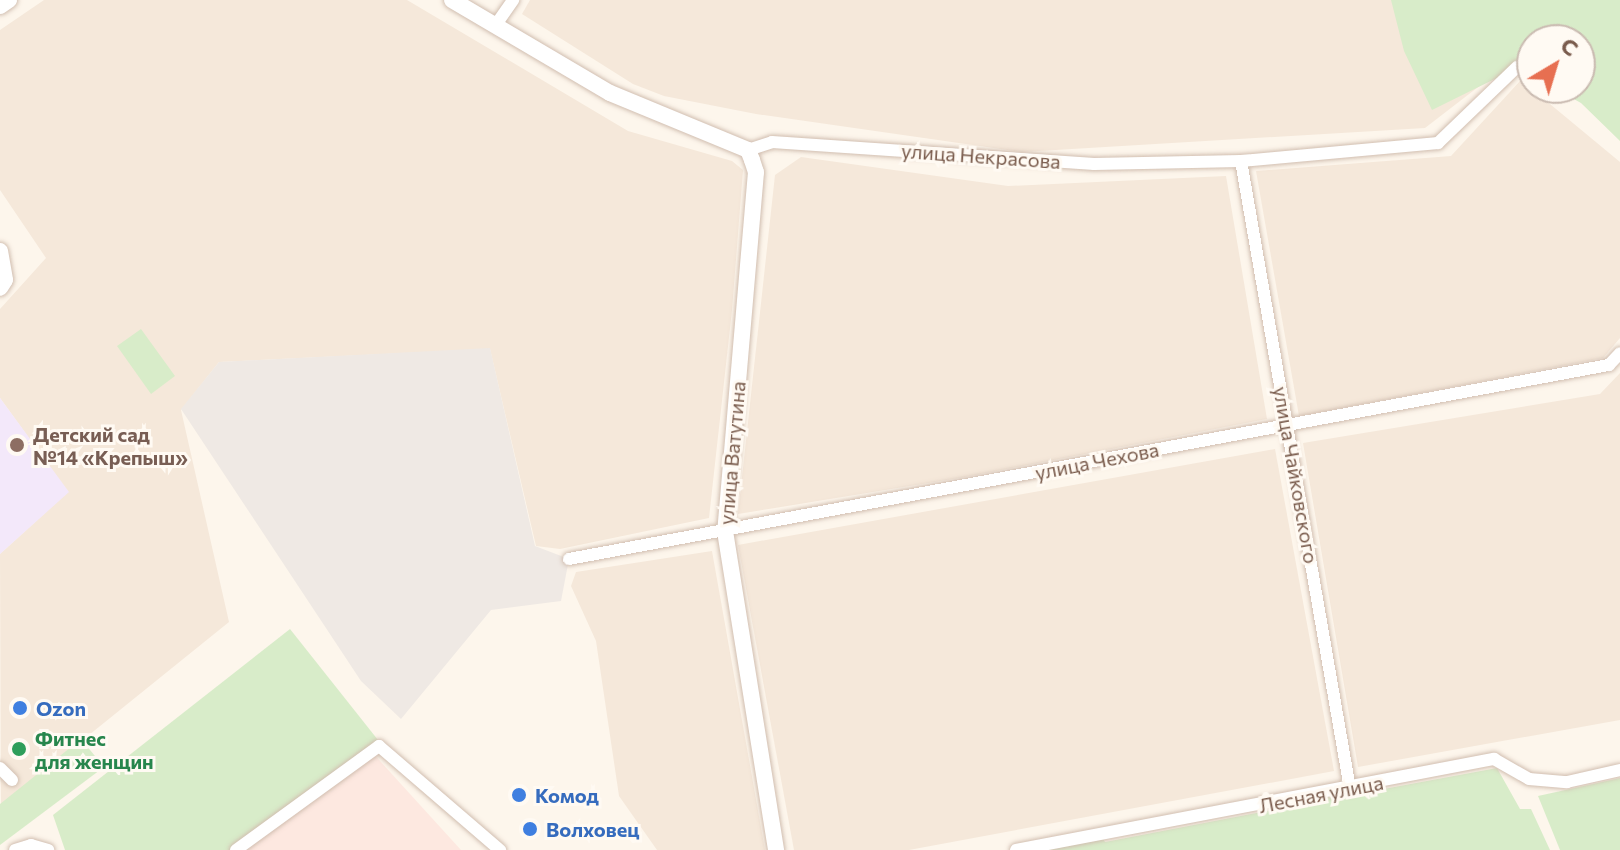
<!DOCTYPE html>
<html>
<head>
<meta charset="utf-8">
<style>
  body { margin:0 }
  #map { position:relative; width:1620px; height:850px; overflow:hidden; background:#fdf6ec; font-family:Commissioner,sans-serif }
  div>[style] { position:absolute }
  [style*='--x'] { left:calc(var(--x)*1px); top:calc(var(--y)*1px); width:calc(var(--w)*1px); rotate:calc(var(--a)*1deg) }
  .residential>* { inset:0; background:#f5e8da }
  .commercial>* { inset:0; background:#fde8e0 }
  .industrial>* { inset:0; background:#efe9e4 }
  .education>* { inset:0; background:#f3e8fa }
  .green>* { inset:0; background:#d8ecc9 }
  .roads { filter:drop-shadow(0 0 2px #d1beb0) drop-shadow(0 0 2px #d1beb0) }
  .minor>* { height:12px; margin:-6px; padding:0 6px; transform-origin:6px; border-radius:6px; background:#fff }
  .tertiary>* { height:16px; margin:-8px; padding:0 8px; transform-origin:8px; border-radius:8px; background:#fff }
  .dots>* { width:22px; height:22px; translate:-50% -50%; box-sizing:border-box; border:4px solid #fffaf3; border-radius:50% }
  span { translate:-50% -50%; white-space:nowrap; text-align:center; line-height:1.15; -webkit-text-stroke:6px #fffaf3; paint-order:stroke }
  .street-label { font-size:20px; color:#7a5c4d }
  .education-label { font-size:20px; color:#785e54; font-weight:700 }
  .left { translate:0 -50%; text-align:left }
  .shop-label { font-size:20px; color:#366cbe; font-weight:700 }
  .leisure-label { font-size:20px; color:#27864d; font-weight:700 }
  .north { position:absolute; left:1516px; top:24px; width:80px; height:80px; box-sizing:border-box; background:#fffaf3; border:2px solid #cabbb1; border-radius:50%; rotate:38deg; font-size:22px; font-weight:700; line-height:32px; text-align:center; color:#7a5c4d }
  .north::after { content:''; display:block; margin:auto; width:28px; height:36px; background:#e76f51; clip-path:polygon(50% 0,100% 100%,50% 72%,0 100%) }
</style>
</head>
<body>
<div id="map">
  <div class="residential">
    <i style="clip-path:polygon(44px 0,407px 0,628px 131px,732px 161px,743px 170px,732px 310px,709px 518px,560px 549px,536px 546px,490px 349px,219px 362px,181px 410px,229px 622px,1px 806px,0 554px,68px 492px,0 398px,0 309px,46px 258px,0 190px,0 30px)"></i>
    <i style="clip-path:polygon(530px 0,1435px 0,1508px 64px,1425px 128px,1022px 152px,756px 114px,664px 96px,633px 84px,522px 14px)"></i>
    <i style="clip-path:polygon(1521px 80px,1620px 162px,1620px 338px,1603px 358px,1299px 416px,1256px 171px,1451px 156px)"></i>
    <i style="clip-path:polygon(801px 157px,1008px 186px,1226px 176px,1267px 419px,965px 477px,738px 514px,775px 175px)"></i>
    <i style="clip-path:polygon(1620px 373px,1620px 720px,1358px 767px,1303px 443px,1600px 394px)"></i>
    <i style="clip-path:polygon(1275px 449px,1334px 771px,909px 850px,794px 850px,738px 545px)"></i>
    <i style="clip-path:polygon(712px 551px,765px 850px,657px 850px,619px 796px,596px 641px,571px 586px,576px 572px)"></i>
  </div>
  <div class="commercial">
    <i style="clip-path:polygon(370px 750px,461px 850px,238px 850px)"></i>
  </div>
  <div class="industrial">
    <i style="clip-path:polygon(490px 348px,535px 546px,569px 559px,561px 601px,491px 610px,401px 719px,361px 681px,181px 409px,219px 362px)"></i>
  </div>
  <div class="education">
    <i style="clip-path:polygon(0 398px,69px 492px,0 554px)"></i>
  </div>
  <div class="green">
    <i style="clip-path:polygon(1391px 0,1620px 0,1620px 141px,1581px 103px,1554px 88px,1580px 88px,1580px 40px,1532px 40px,1532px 76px,1517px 68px,1432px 110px,1404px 51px)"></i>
    <i style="clip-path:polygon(141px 329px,175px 376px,151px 394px,117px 346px)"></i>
    <i style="clip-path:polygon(290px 629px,378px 740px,370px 750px,238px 850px,65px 850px,53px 815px)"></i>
    <i style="clip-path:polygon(81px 739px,104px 767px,0 845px,0 804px)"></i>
    <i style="clip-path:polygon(1497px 768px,1520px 809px,1531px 809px,1550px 850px,1040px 850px,1103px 839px,1105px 842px,1309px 803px,1313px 798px,1345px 793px,1346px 796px)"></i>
    <i style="clip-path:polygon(1620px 778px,1620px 850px,1560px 850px,1538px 796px)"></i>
  </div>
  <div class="roads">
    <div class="minor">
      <i style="--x:495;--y:26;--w:32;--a:-55"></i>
      <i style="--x:748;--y:150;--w:25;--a:-18"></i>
      <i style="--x:772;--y:142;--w:323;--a:3.9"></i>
      <i style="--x:1094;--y:164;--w:147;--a:-1.2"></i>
      <i style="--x:1241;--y:161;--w:198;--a:-5.2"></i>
      <i style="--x:1438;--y:143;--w:110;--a:-43.9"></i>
      <i style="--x:1241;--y:161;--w:637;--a:80.15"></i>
      <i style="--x:569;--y:559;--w:1058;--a:-10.57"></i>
      <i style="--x:1609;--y:365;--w:16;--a:-47"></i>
      <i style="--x:0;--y:768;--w:17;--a:45"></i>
      <i style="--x:15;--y:850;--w:17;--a:-17"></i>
      <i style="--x:31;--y:845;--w:18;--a:16"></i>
      <i style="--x:236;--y:850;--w:177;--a:-36"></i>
      <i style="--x:379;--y:746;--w:160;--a:40.7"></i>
      <i style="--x:1016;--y:850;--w:487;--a:-10.8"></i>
      <i style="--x:1494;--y:759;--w:40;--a:29.7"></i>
      <i style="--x:1529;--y:779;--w:38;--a:5"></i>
      <i style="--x:1567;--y:782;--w:54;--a:-12.8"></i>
    </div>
    <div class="tertiary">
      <i style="--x:452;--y:0;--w:183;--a:30.5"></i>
      <i style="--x:610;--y:93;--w:149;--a:22.4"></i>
      <i style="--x:748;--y:150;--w:11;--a:68"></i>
      <i style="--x:752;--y:160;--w:13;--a:72"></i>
      <i style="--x:756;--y:172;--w:360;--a:94.9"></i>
      <i style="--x:725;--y:531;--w:323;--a:80.9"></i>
      <i style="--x:0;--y:6;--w:11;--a:-34"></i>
      <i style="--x:0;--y:251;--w:29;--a:80"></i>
      <i style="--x:5;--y:280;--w:9;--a:122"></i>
    </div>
  </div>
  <div class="dots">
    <i style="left:17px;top:445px;background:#8d6e63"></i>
    <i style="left:20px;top:708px;background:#3f7fe0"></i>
    <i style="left:19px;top:749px;background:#2e9e5b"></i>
    <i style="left:519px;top:795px;background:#3f7fe0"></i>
    <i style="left:530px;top:829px;background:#3f7fe0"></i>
  </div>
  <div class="street-label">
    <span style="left:981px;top:156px;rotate:4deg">улица Некрасова</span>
    <span style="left:732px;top:453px;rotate:-85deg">улица Ватутина</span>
    <span style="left:1097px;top:461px;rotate:-11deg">улица Чехова</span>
    <span style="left:1296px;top:475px;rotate:80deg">улица Чайковского</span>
    <span style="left:1321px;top:794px;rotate:-11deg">Лесная улица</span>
  </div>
  <div class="education-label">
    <span class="left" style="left:33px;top:446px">Детский сад<br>№14 «Крепыш»</span>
  </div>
  <div class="shop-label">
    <span class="left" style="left:36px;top:708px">Ozon</span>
    <span class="left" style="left:535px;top:795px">Комод</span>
    <span class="left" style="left:546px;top:829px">Волховец</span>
  </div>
  <div class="leisure-label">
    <span class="left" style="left:35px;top:750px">Фитнес<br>для женщин</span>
  </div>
  <div class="north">С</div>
</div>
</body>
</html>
